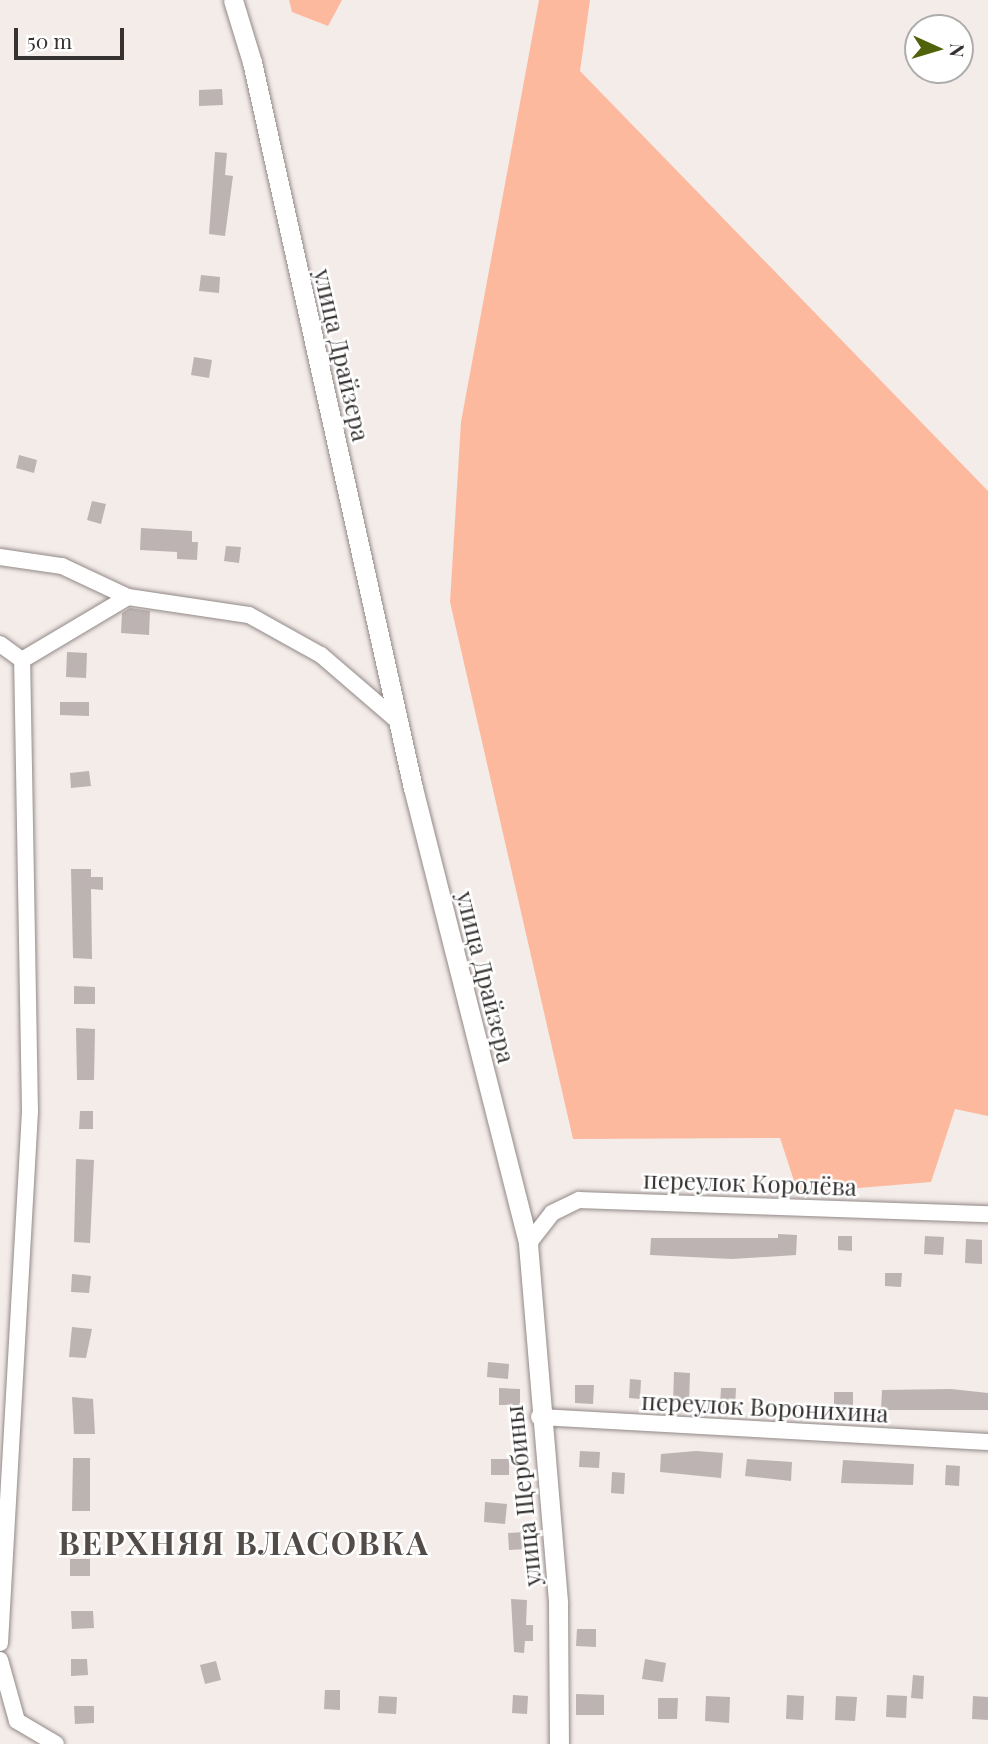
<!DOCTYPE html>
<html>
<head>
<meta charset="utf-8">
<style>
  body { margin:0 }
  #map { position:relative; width:988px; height:1744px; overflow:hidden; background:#f4ece9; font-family:"Playfair Display",serif }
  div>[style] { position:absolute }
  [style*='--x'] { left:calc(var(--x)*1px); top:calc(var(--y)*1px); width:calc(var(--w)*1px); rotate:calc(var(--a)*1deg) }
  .green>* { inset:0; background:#fdb99e }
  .building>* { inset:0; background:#bcb3b2 }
  .roads { filter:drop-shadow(0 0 2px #918987) drop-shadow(0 0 2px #918987) }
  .minor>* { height:16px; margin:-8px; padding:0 8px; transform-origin:8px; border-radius:8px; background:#fff }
  .tertiary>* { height:19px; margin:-9.5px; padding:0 9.5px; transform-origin:9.5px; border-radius:9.5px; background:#fff }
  span { translate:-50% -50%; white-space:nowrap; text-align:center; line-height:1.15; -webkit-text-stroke:5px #fff; paint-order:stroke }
  .street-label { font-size:24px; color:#353231 }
  .district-label { font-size:32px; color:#524b48; font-weight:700; letter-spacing:2px }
  .north { position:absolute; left:904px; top:14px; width:70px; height:70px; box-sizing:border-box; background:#fff; border:2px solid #aeadad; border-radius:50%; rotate:94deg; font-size:19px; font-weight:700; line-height:28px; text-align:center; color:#353231 }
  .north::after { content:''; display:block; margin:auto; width:24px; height:32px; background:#50630b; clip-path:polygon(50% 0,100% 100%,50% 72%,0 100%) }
  .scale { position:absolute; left:14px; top:28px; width:110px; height:32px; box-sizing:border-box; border:4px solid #353231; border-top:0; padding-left:9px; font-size:21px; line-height:24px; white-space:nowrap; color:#353231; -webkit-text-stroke:5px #fff; paint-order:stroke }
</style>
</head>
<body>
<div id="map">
  <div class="green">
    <i style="clip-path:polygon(289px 0,342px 0,328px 26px,292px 12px)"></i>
    <i style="clip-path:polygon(539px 0,590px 0,580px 71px,988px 491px,988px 1116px,955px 1109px,931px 1182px,798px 1193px,780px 1138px,573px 1139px,450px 602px,461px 422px)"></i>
  </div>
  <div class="building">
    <i style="clip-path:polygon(222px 89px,223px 105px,199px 106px,199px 90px)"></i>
    <i style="clip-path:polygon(215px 152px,227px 153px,225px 175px,233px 176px,225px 236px,209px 234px)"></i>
    <i style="clip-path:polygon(201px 275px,220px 277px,219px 293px,199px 291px)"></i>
    <i style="clip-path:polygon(194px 357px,212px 360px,209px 378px,191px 375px)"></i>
    <i style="clip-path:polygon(19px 455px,37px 460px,34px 473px,16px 468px)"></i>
    <i style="clip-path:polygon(92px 501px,106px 504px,101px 524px,87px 520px)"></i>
    <i style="clip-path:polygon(141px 528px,192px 531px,192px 542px,198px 542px,197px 560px,177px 559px,177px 552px,140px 550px)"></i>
    <i style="clip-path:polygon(226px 546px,241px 547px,239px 563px,224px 561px)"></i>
    <i style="clip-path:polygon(130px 608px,150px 611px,149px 635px,121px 633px,122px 613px)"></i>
    <i style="clip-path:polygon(67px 652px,87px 653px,86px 678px,66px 677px)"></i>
    <i style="clip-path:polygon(60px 702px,89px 702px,89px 716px,60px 715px)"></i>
    <i style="clip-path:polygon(89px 771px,91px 786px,71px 788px,70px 773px)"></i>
    <i style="clip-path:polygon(71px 869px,91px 869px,91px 877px,103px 877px,103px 890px,91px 889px,92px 959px,73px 958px)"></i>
    <i style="clip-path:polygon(74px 986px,95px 987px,95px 1004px,74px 1004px)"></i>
    <i style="clip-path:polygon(76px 1028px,95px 1029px,94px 1080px,77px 1080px)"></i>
    <i style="clip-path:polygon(80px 1111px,93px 1111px,93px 1129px,79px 1129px)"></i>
    <i style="clip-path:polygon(76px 1159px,94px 1160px,90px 1243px,74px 1242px)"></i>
    <i style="clip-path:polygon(778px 1234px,797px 1235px,796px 1255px,732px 1259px,650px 1255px,651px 1238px,778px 1238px)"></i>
    <i style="clip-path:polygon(838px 1236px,852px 1236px,852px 1251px,838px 1250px)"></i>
    <i style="clip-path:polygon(925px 1236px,944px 1237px,943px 1255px,924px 1254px)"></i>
    <i style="clip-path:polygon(966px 1239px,982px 1240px,982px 1264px,965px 1263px)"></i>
    <i style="clip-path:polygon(885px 1273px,902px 1273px,901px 1287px,885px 1286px)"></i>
    <i style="clip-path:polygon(72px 1274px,91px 1276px,89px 1293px,71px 1292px)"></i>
    <i style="clip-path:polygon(72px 1327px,92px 1329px,86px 1358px,69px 1357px)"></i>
    <i style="clip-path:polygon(488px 1362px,509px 1364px,508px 1379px,487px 1377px)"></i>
    <i style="clip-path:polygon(674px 1372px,690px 1373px,689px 1403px,673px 1403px)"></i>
    <i style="clip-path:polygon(630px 1379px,641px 1380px,640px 1399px,629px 1398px)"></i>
    <i style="clip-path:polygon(575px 1385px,594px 1385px,593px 1404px,575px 1403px)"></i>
    <i style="clip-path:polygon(499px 1388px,520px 1389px,520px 1405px,499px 1405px)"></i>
    <i style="clip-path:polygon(721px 1388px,736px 1388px,735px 1408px,720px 1407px)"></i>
    <i style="clip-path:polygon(951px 1389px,988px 1393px,988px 1410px,881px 1410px,882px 1390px)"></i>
    <i style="clip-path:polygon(834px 1392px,853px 1392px,853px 1410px,834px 1409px)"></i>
    <i style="clip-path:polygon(72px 1397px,93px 1399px,95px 1434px,74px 1434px)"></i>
    <i style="clip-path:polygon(580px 1451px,600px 1452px,599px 1468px,579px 1467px)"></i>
    <i style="clip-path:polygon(696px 1451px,723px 1453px,721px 1478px,660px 1472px,661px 1454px)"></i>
    <i style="clip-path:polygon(73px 1458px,90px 1458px,90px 1511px,72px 1511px)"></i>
    <i style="clip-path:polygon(491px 1459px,509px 1459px,509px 1475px,491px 1475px)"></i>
    <i style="clip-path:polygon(747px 1459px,792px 1462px,791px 1481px,745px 1476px)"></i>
    <i style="clip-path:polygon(843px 1460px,914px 1464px,913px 1485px,841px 1483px)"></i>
    <i style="clip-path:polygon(946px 1465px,960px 1466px,959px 1486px,945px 1485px)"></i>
    <i style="clip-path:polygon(612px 1472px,625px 1473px,624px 1494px,611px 1493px)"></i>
    <i style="clip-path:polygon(485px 1502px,507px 1504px,505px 1524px,484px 1522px)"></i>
    <i style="clip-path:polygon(526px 1532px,527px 1549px,509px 1550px,508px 1533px)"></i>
    <i style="clip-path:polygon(70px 1559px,90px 1559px,90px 1576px,70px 1576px)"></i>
    <i style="clip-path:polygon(511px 1599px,527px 1600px,526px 1625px,533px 1625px,533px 1641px,525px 1641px,524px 1653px,514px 1652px)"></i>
    <i style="clip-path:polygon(71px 1611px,93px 1611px,94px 1628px,72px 1629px)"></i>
    <i style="clip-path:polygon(577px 1629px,596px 1629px,596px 1647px,576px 1646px)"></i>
    <i style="clip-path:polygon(71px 1659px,87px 1659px,88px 1675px,71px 1676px)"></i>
    <i style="clip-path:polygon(645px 1659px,666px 1663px,663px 1682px,642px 1679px)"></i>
    <i style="clip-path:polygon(216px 1661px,221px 1680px,205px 1684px,200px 1665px)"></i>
    <i style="clip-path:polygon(913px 1675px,924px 1676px,923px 1699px,911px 1698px)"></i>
    <i style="clip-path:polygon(325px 1690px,340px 1690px,340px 1710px,324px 1709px)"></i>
    <i style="clip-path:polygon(576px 1694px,604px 1695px,604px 1715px,576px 1715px)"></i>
    <i style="clip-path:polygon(513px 1695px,528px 1696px,527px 1714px,512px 1713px)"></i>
    <i style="clip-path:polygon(787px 1695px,804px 1696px,803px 1720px,786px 1719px)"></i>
    <i style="clip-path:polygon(887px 1695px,907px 1696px,906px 1718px,886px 1717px)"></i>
    <i style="clip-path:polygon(379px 1696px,397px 1697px,396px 1714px,378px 1713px)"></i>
    <i style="clip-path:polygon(706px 1696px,730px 1697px,729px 1723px,705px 1721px)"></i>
    <i style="clip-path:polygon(836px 1696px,857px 1697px,855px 1721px,835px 1720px)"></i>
    <i style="clip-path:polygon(973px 1696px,988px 1697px,988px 1720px,972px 1719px)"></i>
    <i style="clip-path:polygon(658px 1698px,678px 1698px,677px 1719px,658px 1719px)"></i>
    <i style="clip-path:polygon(74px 1706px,94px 1706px,94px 1723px,75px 1724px)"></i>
  </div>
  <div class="roads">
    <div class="minor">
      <i style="--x:0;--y:557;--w:63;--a:8.3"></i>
      <i style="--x:62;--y:566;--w:73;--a:25.2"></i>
      <i style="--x:0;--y:644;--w:27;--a:36"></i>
      <i style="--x:22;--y:660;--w:123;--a:-30.7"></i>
      <i style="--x:128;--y:597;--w:122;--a:8.5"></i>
      <i style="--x:249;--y:615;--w:82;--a:29.1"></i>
      <i style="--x:321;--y:655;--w:103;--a:40.7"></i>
      <i style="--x:528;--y:1244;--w:39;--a:-52"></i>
      <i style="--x:552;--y:1213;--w:30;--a:-26"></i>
      <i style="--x:579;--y:1200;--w:409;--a:2"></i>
      <i style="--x:539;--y:1417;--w:450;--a:3.2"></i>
      <i style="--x:0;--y:1643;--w:532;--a:-86.77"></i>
      <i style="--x:30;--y:1112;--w:452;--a:-91"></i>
      <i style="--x:0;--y:1660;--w:63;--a:74.4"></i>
      <i style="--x:17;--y:1721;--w:45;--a:30.5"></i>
    </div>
    <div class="tertiary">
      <i style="--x:233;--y:0;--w:65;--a:73"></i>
      <i style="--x:252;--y:62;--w:744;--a:77.5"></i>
      <i style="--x:413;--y:788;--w:470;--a:75.8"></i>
      <i style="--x:528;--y:1244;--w:361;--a:85.2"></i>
      <i style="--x:558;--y:1604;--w:140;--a:89.6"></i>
    </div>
  </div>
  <div class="street-label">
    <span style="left:342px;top:355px;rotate:77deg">улица Драйзера</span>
    <span style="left:486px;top:977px;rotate:76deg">улица Драйзера</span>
    <span style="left:750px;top:1183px;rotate:2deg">переулок Королёва</span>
    <span style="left:765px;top:1407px;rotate:3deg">переулок Воронихина</span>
    <span style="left:523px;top:1496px;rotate:-96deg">улица Щербины</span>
  </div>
  <div class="district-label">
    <span style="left:244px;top:1542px">ВЕРХНЯЯ ВЛАСОВКА</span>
  </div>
  <div class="north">N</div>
  <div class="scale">50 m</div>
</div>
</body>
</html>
